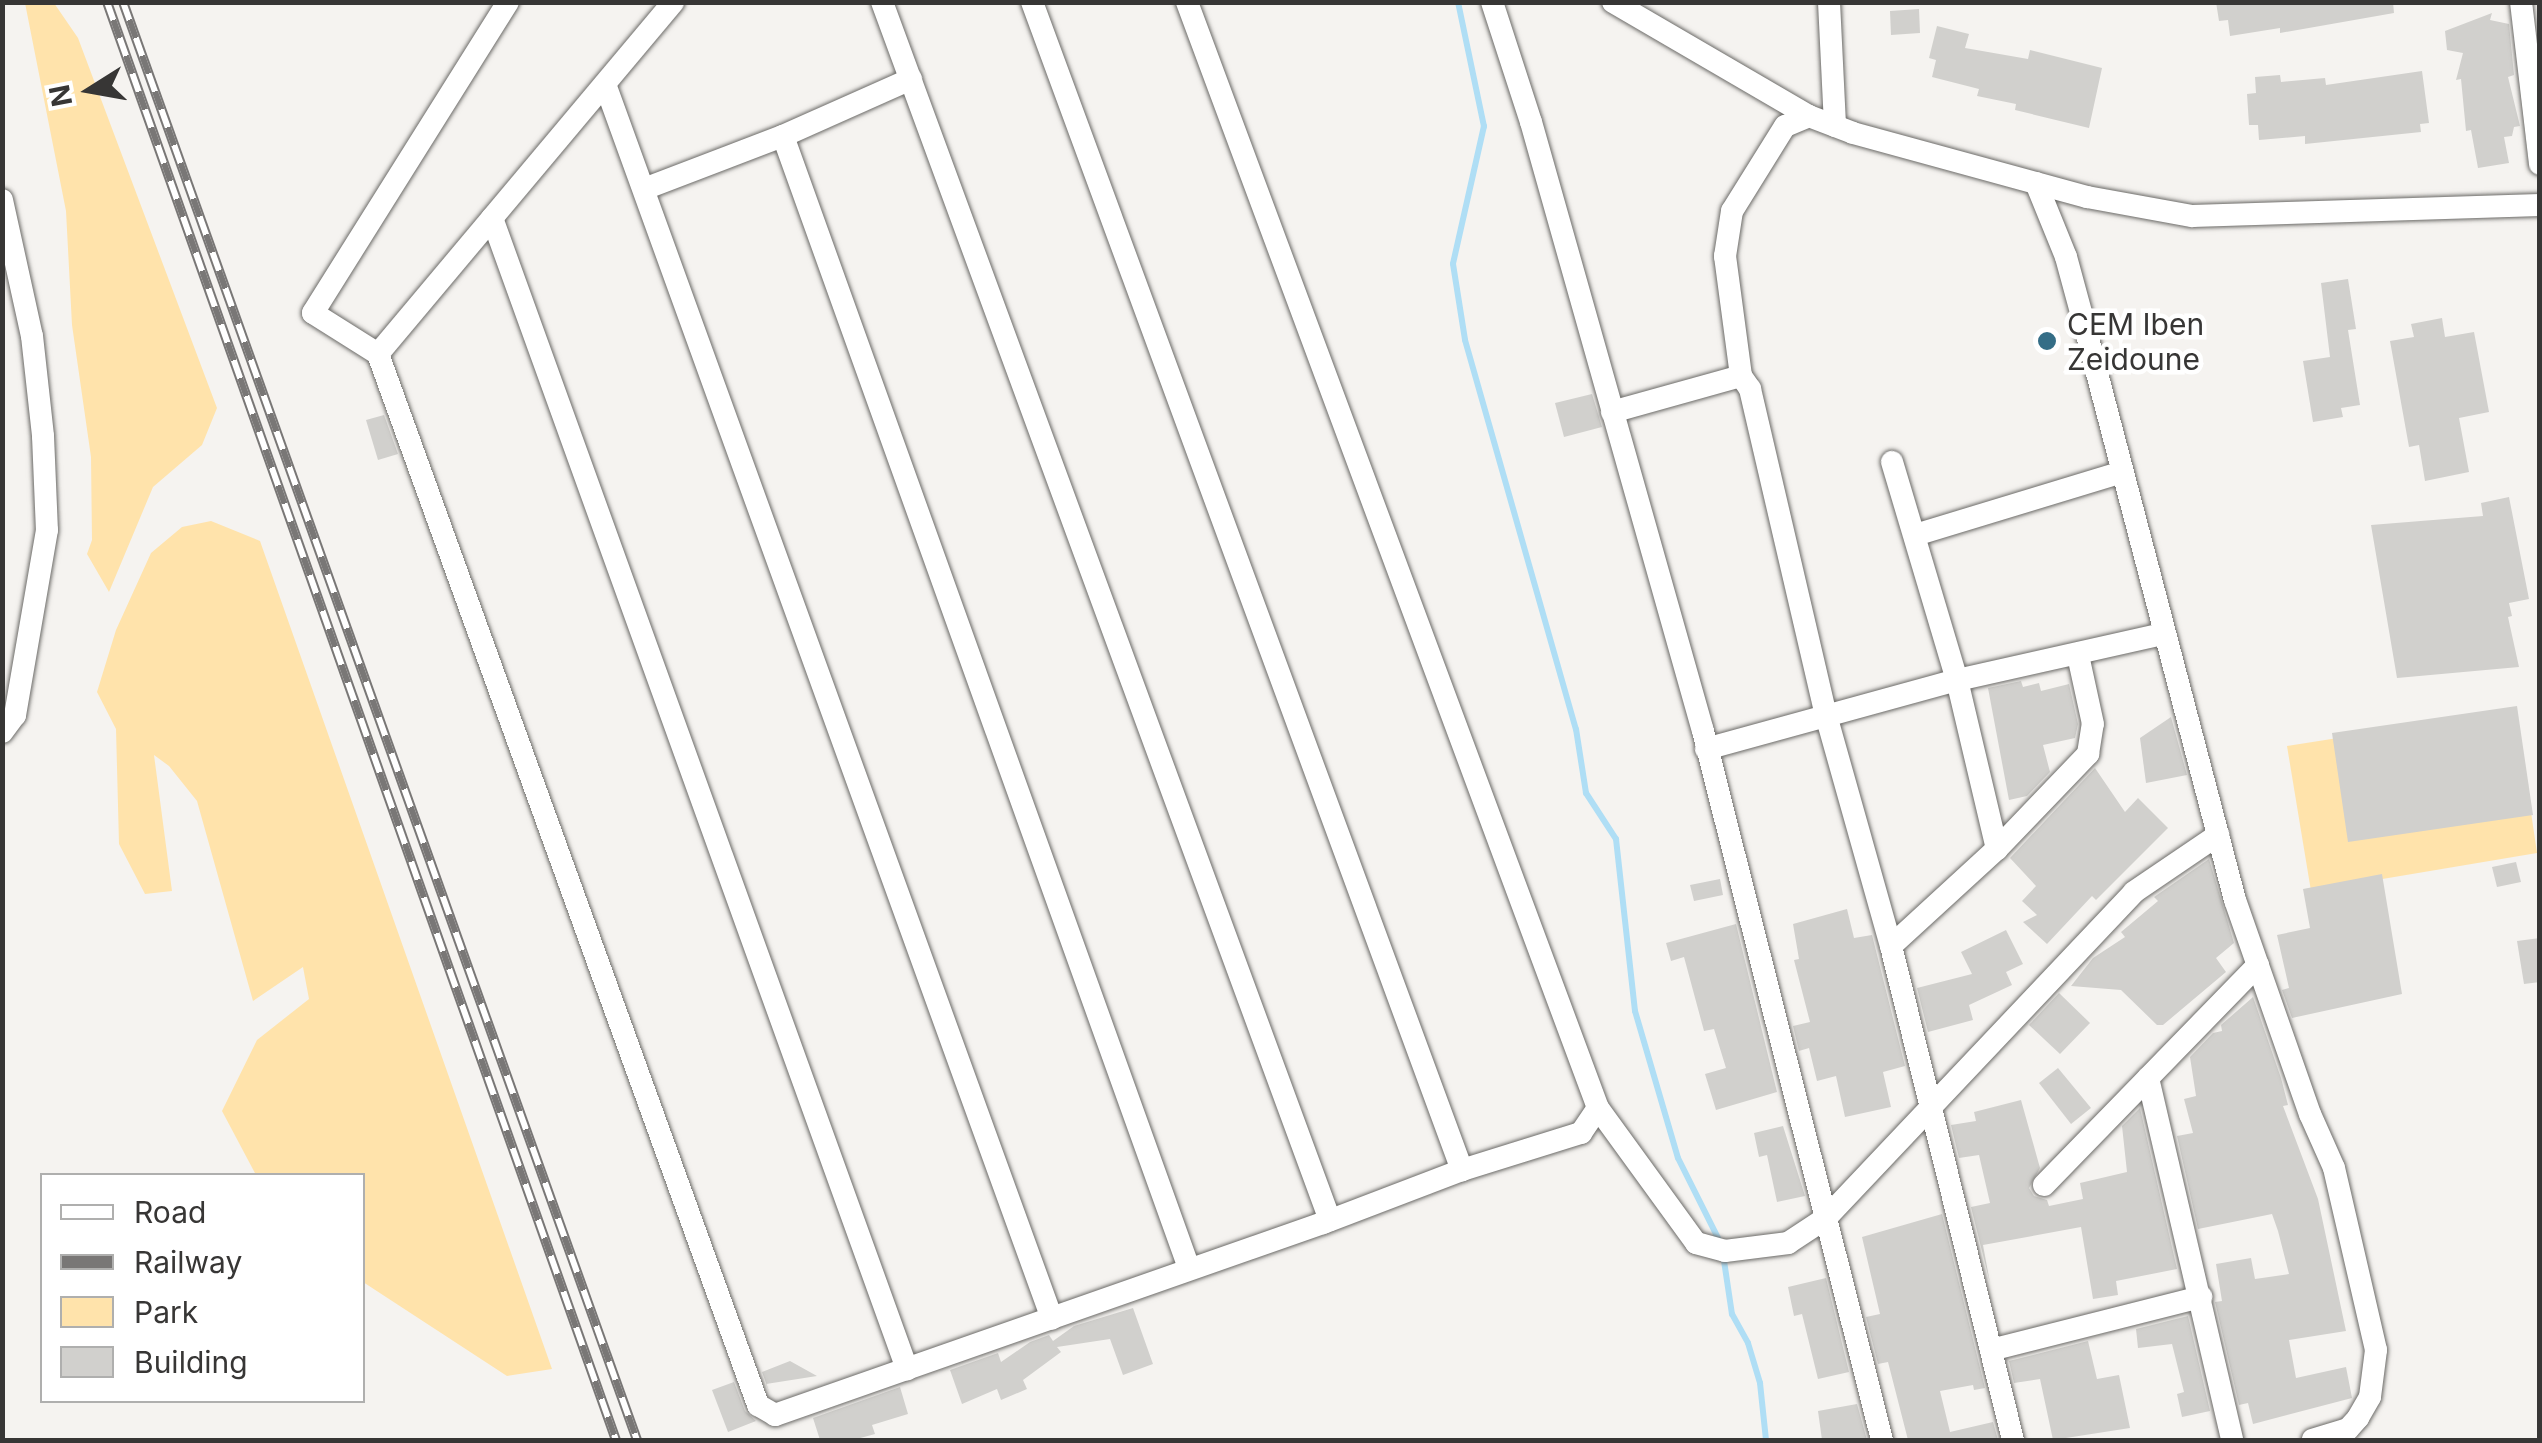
<!DOCTYPE html>
<html>
<head>
<meta charset="utf-8">
<style>
  body { margin:0 }
  #map { position:relative; width:2542px; height:1443px; overflow:hidden; background:#f5f3f0; font-family:Inter,sans-serif }
  div>[style] { position:absolute }
  [style*='--x'] { left:calc(var(--x)*1px); top:calc(var(--y)*1px); width:calc(var(--w)*1px); rotate:calc(var(--a)*1deg) }
  .green>* { inset:0; background:#ffe3ab }
  .stream>* { height:6px; margin:-3px; padding:0 3px; transform-origin:3px; border-radius:3px; background:#afdef5 }
  .building>* { inset:0; background:#d1d0cd }
  .roads { filter:drop-shadow(0 0 2px #6b6a67) drop-shadow(0 0 2px #6b6a67) }
  .minor>* { height:22px; margin:-11px; padding:0 11px; transform-origin:11px; border-radius:11px; background:#fff }
  .rail>* { height:10px; margin-top:-5px; transform-origin:0; background:repeating-linear-gradient(90deg,#fff 0 19px,#797776 0 38px); box-sizing:border-box; border-block:2px solid #797776 }
  .dots>* { width:28px; height:28px; translate:-50% -50%; box-sizing:border-box; border:5px solid #fff; border-radius:50% }
  span { translate:-50% -50%; white-space:nowrap; text-align:center; line-height:1.15; -webkit-text-stroke:9px #fff; paint-order:stroke }
  .poi-label { font-size:30px; color:#373635 }
  .left { translate:0 -50%; text-align:left }
  .frame { position:absolute; inset:0; border:5px solid #373635; pointer-events:none }
  .legend { position:absolute; left:40px; top:1173px; width:325px; height:230px; box-sizing:border-box; background:#fff; border:2px solid #afafae; margin:0; padding:12px 18px; list-style:none; font-size:30px; color:#373635 }
  .legend li { display:flex; align-items:center; gap:20px; height:50px }
  .legend b { width:50px; border:2px solid #afafae }
  .north { position:absolute; left:40px; top:40px; width:100px; height:100px; -webkit-text-stroke:8px #fff; paint-order:stroke; rotate:259deg; font-size:28px; font-weight:700; line-height:40px; text-align:center; color:#373635 }
  .north::after { content:''; display:block; margin:auto; width:35px; height:45px; background:#373635; clip-path:polygon(50% 0,100% 100%,50% 72%,0 100%) }
</style>
</head>
<body>
<div id="map">
  <div class="green">
    <i style="clip-path:polygon(25px 3px,54px 3px,78px 38px,217px 408px,202px 445px,153px 487px,109px 592px,87px 554px,92px 540px,91px 457px,72px 325px,66px 211px)"></i>
    <i style="clip-path:polygon(211px 521px,260px 541px,552px 1369px,507px 1376px,363px 1282px,362px 1176px,256px 1175px,222px 1111px,257px 1040px,309px 999px,303px 967px,253px 1001px,197px 801px,169px 766px,154px 755px,172px 891px,145px 894px,119px 844px,116px 729px,97px 692px,116px 630px,151px 553px,182px 527px)"></i>
    <i style="clip-path:polygon(2516px 710px,2537px 853px,2311px 891px,2287px 746px)"></i>
  </div>
  <div class="stream">
    <i style="--x:1458;--y:2;--w:127;--a:78.2"></i>
    <i style="--x:1484;--y:126;--w:141;--a:102.7"></i>
    <i style="--x:1453;--y:264;--w:77;--a:81"></i>
    <i style="--x:1465;--y:340;--w:405;--a:74.1"></i>
    <i style="--x:1576;--y:729;--w:65;--a:81.1"></i>
    <i style="--x:1586;--y:793;--w:55;--a:56.9"></i>
    <i style="--x:1616;--y:839;--w:173;--a:83.7"></i>
    <i style="--x:1635;--y:1011;--w:153;--a:73.7"></i>
    <i style="--x:1678;--y:1158;--w:94;--a:63.4"></i>
    <i style="--x:1723;--y:1254;--w:61;--a:81.5"></i>
    <i style="--x:1732;--y:1314;--w:33;--a:61"></i>
    <i style="--x:1748;--y:1343;--w:42;--a:73.3"></i>
    <i style="--x:1760;--y:1383;--w:57;--a:84"></i>
  </div>
  <div class="building">
    <i style="clip-path:polygon(2216px 2px,2393px 2px,2394px 13px,2280px 33px,2280px 28px,2230px 36px,2228px 20px,2219px 21px)"></i>
    <i style="clip-path:polygon(1919px 9px,1920px 33px,1891px 35px,1890px 11px)"></i>
    <i style="clip-path:polygon(2492px 13px,2490px 20px,2509px 24px,2514px 75px,2508px 77px,2520px 126px,2514px 127px,2512px 136px,2504px 137px,2509px 163px,2478px 168px,2471px 130px,2466px 131px,2461px 79px,2456px 80px,2463px 53px,2447px 50px,2445px 31px)"></i>
    <i style="clip-path:polygon(1937px 26px,1969px 34px,1965px 48px,2028px 59px,2030px 50px,2102px 68px,2089px 128px,2015px 110px,2016px 104px,1977px 96px,1979px 89px,1932px 77px,1936px 60px,1929px 58px)"></i>
    <i style="clip-path:polygon(2422px 71px,2429px 123px,2420px 124px,2421px 132px,2305px 144px,2305px 136px,2259px 140px,2258px 125px,2249px 125px,2247px 94px,2256px 93px,2255px 77px,2280px 75px,2281px 82px,2325px 78px,2326px 85px)"></i>
    <i style="clip-path:polygon(2348px 279px,2356px 329px,2348px 330px,2360px 405px,2341px 408px,2343px 417px,2313px 422px,2303px 361px,2330px 357px,2321px 283px)"></i>
    <i style="clip-path:polygon(2442px 318px,2445px 337px,2474px 332px,2489px 412px,2459px 418px,2469px 472px,2425px 481px,2419px 445px,2409px 447px,2390px 341px,2414px 337px,2411px 324px)"></i>
    <i style="clip-path:polygon(1592px 394px,1602px 427px,1564px 437px,1555px 403px)"></i>
    <i style="clip-path:polygon(384px 415px,398px 454px,378px 460px,366px 420px)"></i>
    <i style="clip-path:polygon(2509px 497px,2529px 599px,2509px 603px,2512px 616px,2508px 617px,2519px 667px,2397px 678px,2371px 525px,2483px 516px,2481px 503px)"></i>
    <i style="clip-path:polygon(2021px 681px,2023px 687px,2039px 683px,2041px 691px,2069px 684px,2078px 724px,2075px 738px,2043px 745px,2050px 772px,2027px 796px,2009px 800px,1988px 688px)"></i>
    <i style="clip-path:polygon(2517px 706px,2533px 815px,2348px 842px,2332px 733px)"></i>
    <i style="clip-path:polygon(2171px 717px,2187px 775px,2146px 783px,2140px 738px)"></i>
    <i style="clip-path:polygon(2095px 768px,2125px 812px,2138px 798px,2168px 828px,2096px 900px,2092px 896px,2047px 944px,2023px 922px,2037px 915px,2022px 901px,2036px 886px,2010px 858px)"></i>
    <i style="clip-path:polygon(2209px 859px,2234px 943px,2216px 958px,2226px 972px,2163px 1025px,2157px 1025px,2121px 990px,2071px 986px,2093px 958px,2125px 937px,2121px 932px,2158px 901px,2154px 897px)"></i>
    <i style="clip-path:polygon(2516px 862px,2521px 882px,2497px 887px,2492px 867px)"></i>
    <i style="clip-path:polygon(2382px 874px,2402px 994px,2292px 1018px,2282px 990px,2289px 988px,2277px 935px,2310px 928px,2303px 889px)"></i>
    <i style="clip-path:polygon(1720px 879px,1723px 895px,1694px 901px,1690px 885px)"></i>
    <i style="clip-path:polygon(1847px 909px,1854px 938px,1872px 935px,1905px 1066px,1883px 1072px,1891px 1107px,1845px 1117px,1836px 1076px,1817px 1081px,1809px 1048px,1799px 1051px,1793px 1026px,1810px 1022px,1794px 960px,1799px 959px,1793px 924px)"></i>
    <i style="clip-path:polygon(1736px 924px,1777px 1092px,1716px 1110px,1705px 1074px,1726px 1068px,1714px 1029px,1704px 1031px,1684px 957px,1671px 961px,1666px 943px)"></i>
    <i style="clip-path:polygon(2006px 930px,2023px 964px,2006px 972px,2012px 985px,1969px 1005px,1973px 1020px,1928px 1032px,1917px 988px,1972px 974px,1961px 952px)"></i>
    <i style="clip-path:polygon(2540px 938px,2540px 982px,2524px 984px,2517px 941px)"></i>
    <i style="clip-path:polygon(2059px 993px,2090px 1023px,2060px 1054px,2029px 1025px)"></i>
    <i style="clip-path:polygon(2253px 997px,2281px 1078px,2288px 1105px,2283px 1106px,2318px 1199px,2346px 1331px,2289px 1340px,2296px 1378px,2346px 1367px,2352px 1398px,2253px 1424px,2248px 1403px,2239px 1405px,2215px 1302px,2222px 1301px,2216px 1264px,2251px 1258px,2255px 1279px,2289px 1274px,2278px 1231px,2272px 1214px,2198px 1229px,2177px 1136px,2193px 1133px,2184px 1099px,2196px 1096px,2190px 1057px,2213px 1033px,2222px 1031px,2221px 1025px)"></i>
    <i style="clip-path:polygon(2058px 1068px,2091px 1108px,2071px 1124px,2039px 1083px)"></i>
    <i style="clip-path:polygon(2021px 1100px,2040px 1168px,2029px 1188px,2034px 1196px,2047px 1200px,2049px 1206px,2083px 1199px,2080px 1183px,2127px 1172px,2122px 1126px,2140px 1108px,2177px 1269px,2116px 1281px,2118px 1295px,2093px 1299px,2081px 1227px,1983px 1245px,1990px 1283px,1971px 1207px,1990px 1203px,1979px 1155px,1959px 1158px,1951px 1125px,1976px 1121px,1974px 1112px)"></i>
    <i style="clip-path:polygon(1783px 1126px,1805px 1196px,1777px 1202px,1767px 1155px,1759px 1157px,1754px 1133px)"></i>
    <i style="clip-path:polygon(1942px 1214px,1985px 1388px,1974px 1390px,1973px 1385px,1940px 1391px,1950px 1432px,1993px 1422px,1998px 1440px,1908px 1440px,1888px 1362px,1878px 1364px,1866px 1317px,1880px 1314px,1862px 1237px)"></i>
    <i style="clip-path:polygon(1826px 1278px,1849px 1372px,1818px 1379px,1802px 1314px,1794px 1316px,1788px 1287px)"></i>
    <i style="clip-path:polygon(1133px 1308px,1153px 1364px,1123px 1375px,1110px 1339px,1057px 1347px,1061px 1352px,1023px 1380px,1027px 1389px,1001px 1400px,997px 1389px,962px 1404px,950px 1370px,998px 1353px,1001px 1362px,1030px 1342px,1049px 1335px,1053px 1341px,1074px 1326px)"></i>
    <i style="clip-path:polygon(2188px 1316px,2210px 1411px,2182px 1417px,2177px 1394px,2184px 1392px,2172px 1344px,2138px 1348px,2136px 1329px)"></i>
    <i style="clip-path:polygon(2088px 1341px,2097px 1379px,2119px 1375px,2130px 1428px,2053px 1440px,2040px 1379px,2014px 1383px,2009px 1361px)"></i>
    <i style="clip-path:polygon(790px 1361px,817px 1376px,766px 1384px,770px 1394px,762px 1372px)"></i>
    <i style="clip-path:polygon(734px 1382px,745px 1411px,756px 1421px,728px 1432px,712px 1390px)"></i>
    <i style="clip-path:polygon(900px 1387px,908px 1414px,872px 1425px,875px 1434px,853px 1440px,820px 1440px,813px 1418px)"></i>
    <i style="clip-path:polygon(1857px 1404px,1867px 1440px,1822px 1440px,1818px 1411px)"></i>
  </div>
  <div class="roads">
    <div class="minor">
      <i style="--x:508;--y:2;--w:367;--a:122.1"></i>
      <i style="--x:313;--y:313;--w:77;--a:32.2"></i>
      <i style="--x:378;--y:354;--w:1118;--a:70.12"></i>
      <i style="--x:758;--y:1405;--w:20;--a:30"></i>
      <i style="--x:775;--y:1415;--w:581;--a:-19.31"></i>
      <i style="--x:1323;--y:1223;--w:149;--a:-20.9"></i>
      <i style="--x:1462;--y:1170;--w:125;--a:-17.3"></i>
      <i style="--x:1581;--y:1133;--w:30;--a:-56"></i>
      <i style="--x:1598;--y:1108;--w:1180;--a:-110.39"></i>
      <i style="--x:882;--y:2;--w:1298;--a:69.81"></i>
      <i style="--x:1032;--y:2;--w:1245;--a:69.79"></i>
      <i style="--x:1492;--y:2;--w:126;--a:72"></i>
      <i style="--x:1531;--y:122;--w:633;--a:74.23"></i>
      <i style="--x:1703;--y:731;--w:731;--a:75.83"></i>
      <i style="--x:1613;--y:2;--w:227;--a:30.2"></i>
      <i style="--x:1829;--y:2;--w:124;--a:87.2"></i>
      <i style="--x:1835;--y:126;--w:19;--a:21"></i>
      <i style="--x:1853;--y:133;--w:243;--a:15.3"></i>
      <i style="--x:2087;--y:197;--w:107;--a:10.3"></i>
      <i style="--x:2192;--y:216;--w:348;--a:-1.8"></i>
      <i style="--x:2521;--y:2;--w:163;--a:83.3"></i>
      <i style="--x:911;--y:79;--w:140;--a:156"></i>
      <i style="--x:783;--y:136;--w:1203;--a:70.27"></i>
      <i style="--x:605;--y:84;--w:1313;--a:70.1"></i>
      <i style="--x:1835;--y:126;--w:28;--a:-159"></i>
      <i style="--x:1809;--y:116;--w:26;--a:157"></i>
      <i style="--x:1785;--y:126;--w:100;--a:121.9"></i>
      <i style="--x:1732;--y:211;--w:46;--a:98.8"></i>
      <i style="--x:1725;--y:256;--w:121;--a:82.4"></i>
      <i style="--x:1741;--y:376;--w:16;--a:55"></i>
      <i style="--x:1750;--y:389;--w:335;--a:76.9"></i>
      <i style="--x:1826;--y:715;--w:240;--a:74.3"></i>
      <i style="--x:1891;--y:946;--w:509;--a:76.13"></i>
      <i style="--x:2036;--y:183;--w:80;--a:67.9"></i>
      <i style="--x:2066;--y:257;--w:61;--a:74.8"></i>
      <i style="--x:2082;--y:316;--w:604;--a:75.32"></i>
      <i style="--x:2235;--y:900;--w:227;--a:70.7"></i>
      <i style="--x:2310;--y:1114;--w:59;--a:66"></i>
      <i style="--x:2334;--y:1168;--w:187;--a:77"></i>
      <i style="--x:2376;--y:1350;--w:47;--a:97.3"></i>
      <i style="--x:2370;--y:1397;--w:24;--a:120"></i>
      <i style="--x:2358;--y:1418;--w:15;--a:132"></i>
      <i style="--x:2348;--y:1429;--w:37;--a:163"></i>
      <i style="--x:644;--y:189;--w:149;--a:-20.9"></i>
      <i style="--x:2;--y:200;--w:139;--a:77.6"></i>
      <i style="--x:32;--y:336;--w:101;--a:83.7"></i>
      <i style="--x:43;--y:436;--w:94;--a:87.6"></i>
      <i style="--x:47;--y:530;--w:188;--a:99.8"></i>
      <i style="--x:15;--y:715;--w:21;--a:127"></i>
      <i style="--x:492;--y:218;--w:1224;--a:70.17"></i>
      <i style="--x:378;--y:354;--w:459;--a:-50"></i>
      <i style="--x:1612;--y:412;--w:134;--a:-15.6"></i>
      <i style="--x:1892;--y:462;--w:227;--a:73.4"></i>
      <i style="--x:1957;--y:680;--w:174;--a:76.7"></i>
      <i style="--x:1915;--y:535;--w:216;--a:-16.9"></i>
      <i style="--x:1706;--y:749;--w:260;--a:-15.4"></i>
      <i style="--x:1957;--y:680;--w:211;--a:-12.6"></i>
      <i style="--x:1891;--y:946;--w:144;--a:-42.5"></i>
      <i style="--x:1997;--y:849;--w:132;--a:-46.2"></i>
      <i style="--x:2088;--y:754;--w:30;--a:-81"></i>
      <i style="--x:2093;--y:724;--w:71;--a:-102.3"></i>
      <i style="--x:2148;--y:1078;--w:372;--a:76.9"></i>
      <i style="--x:1598;--y:1108;--w:167;--a:54"></i>
      <i style="--x:1696;--y:1243;--w:30;--a:15"></i>
      <i style="--x:1725;--y:1251;--w:64;--a:-7.2"></i>
      <i style="--x:1788;--y:1243;--w:45;--a:-33.3"></i>
      <i style="--x:1826;--y:1218;--w:448;--a:-46.6"></i>
      <i style="--x:2134;--y:892;--w:102;--a:-34.2"></i>
      <i style="--x:2044;--y:1185;--w:307;--a:-45.8"></i>
      <i style="--x:1991;--y:1350;--w:217;--a:-14.2"></i>
    </div>
  </div>
  <div class="rail">
    <i style="--x:107;--y:2;--w:1525;--a:70.51"></i>
    <i style="--x:123;--y:2;--w:1527;--a:70.33"></i>
  </div>
  <div class="dots">
    <i style="left:2047px;top:341px;background:#346d86"></i>
  </div>
  <div class="poi-label">
    <span class="left" style="left:2067px;top:341px">CEM Iben<br>Zeidoune</span>
  </div>
  <div class="frame"></div>
  <ul class="legend">
  <li><b style="height:12px;background:#fff"></b>Road</li>
  <li><b style="height:12px;background:#797776"></b>Railway</li>
  <li><b style="height:28px;background:#ffe3ab"></b>Park</li>
  <li><b style="height:28px;background:#d1d0cd"></b>Building</li>
  </ul>
  <div class="north">N</div>
</div>
</body>
</html>
